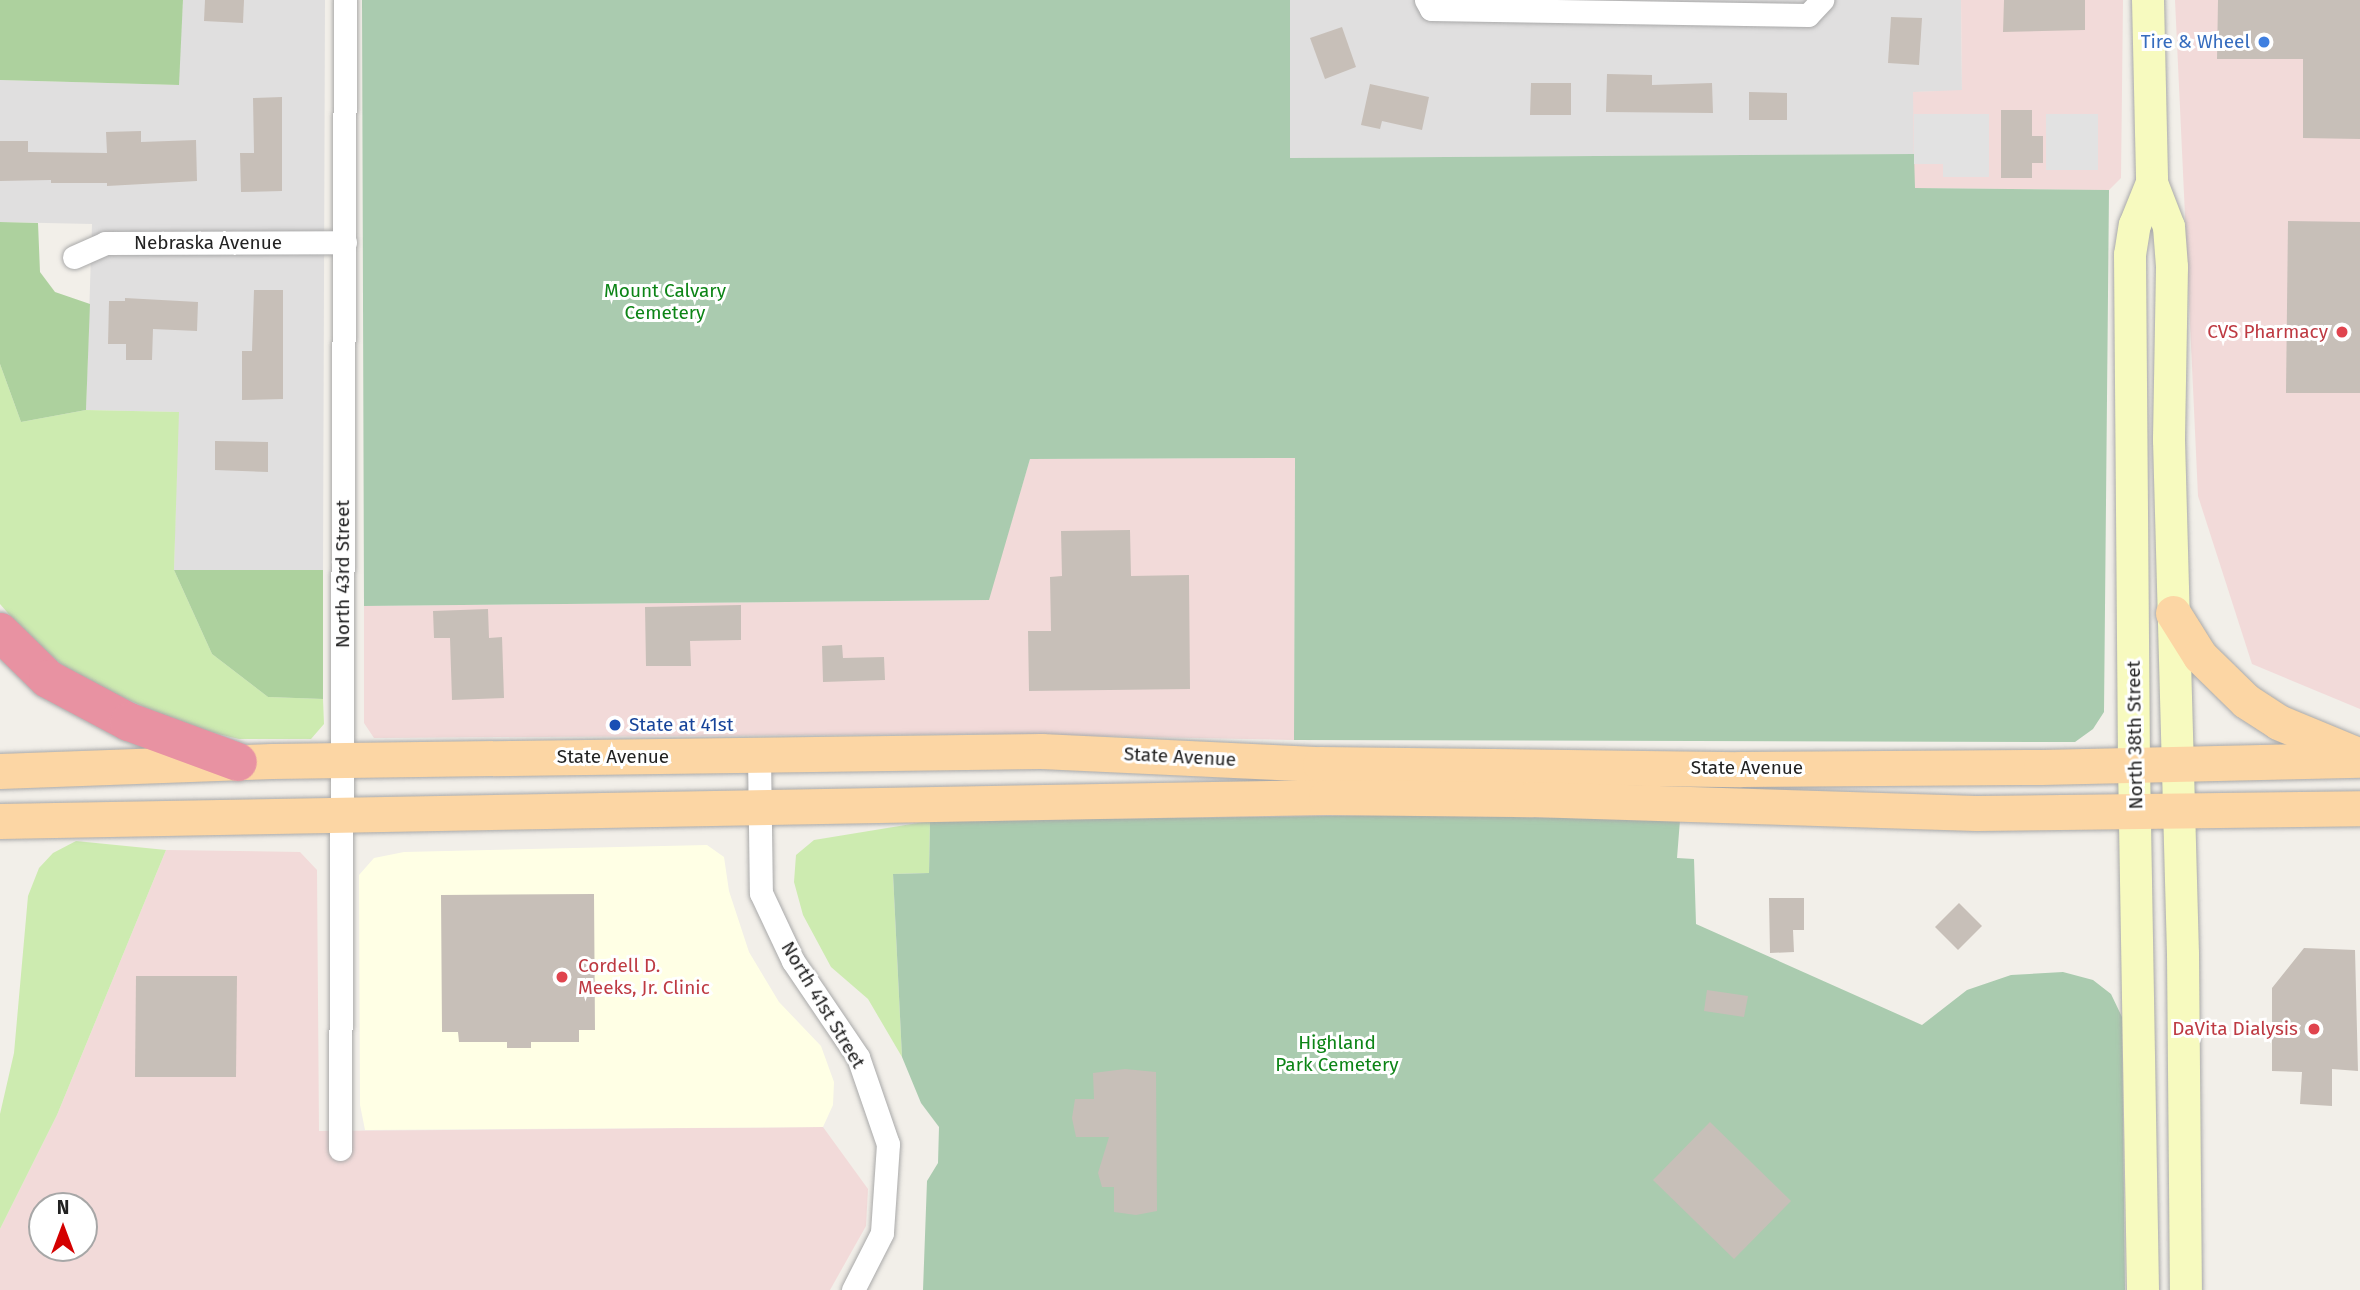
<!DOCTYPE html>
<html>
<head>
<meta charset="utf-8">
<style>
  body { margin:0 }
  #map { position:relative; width:2360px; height:1290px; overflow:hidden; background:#f2efe9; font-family:"Fira Sans",sans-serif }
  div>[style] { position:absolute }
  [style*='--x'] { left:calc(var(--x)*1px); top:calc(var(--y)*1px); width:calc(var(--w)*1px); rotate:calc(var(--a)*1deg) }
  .residential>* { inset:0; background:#e0dfdf }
  .commercial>* { inset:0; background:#f2dad9 }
  .education>* { inset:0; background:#ffffe5 }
  .grass>* { inset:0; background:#cdebb0 }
  .forest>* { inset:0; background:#add19e }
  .cemetery>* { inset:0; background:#aacbaf }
  .parking>* { inset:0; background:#e2e2e2 }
  .building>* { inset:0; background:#c7bfb8 }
  .roads { filter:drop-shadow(0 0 2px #a9a9a9) drop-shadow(0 0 2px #a9a9a9) }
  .street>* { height:23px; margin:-11.5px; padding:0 11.5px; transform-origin:11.5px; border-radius:11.5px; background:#fff }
  .secondary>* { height:32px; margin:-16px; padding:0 16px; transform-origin:16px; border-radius:16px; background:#f7fabf }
  .primary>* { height:35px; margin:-17.5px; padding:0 17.5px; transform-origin:17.5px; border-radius:17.5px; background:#fcd6a4 }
  .highway>* { height:38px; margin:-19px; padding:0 19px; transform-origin:19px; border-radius:19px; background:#e892a2 }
  .dots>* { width:19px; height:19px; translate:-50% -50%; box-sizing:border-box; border:4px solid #fff; border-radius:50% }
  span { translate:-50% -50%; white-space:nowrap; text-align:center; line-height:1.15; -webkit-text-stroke:6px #fff; paint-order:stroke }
  .shop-label { font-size:19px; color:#366cbe }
  .right { translate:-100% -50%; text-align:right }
  .street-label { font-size:19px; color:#222 }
  .park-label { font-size:19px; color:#0c8416 }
  .health-label { font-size:19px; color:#be3a42 }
  .left { translate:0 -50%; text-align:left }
  .transit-label { font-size:19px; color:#164399 }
  .north { position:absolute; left:28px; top:1192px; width:70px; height:70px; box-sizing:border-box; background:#fff; border:2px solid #a7a7a7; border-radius:50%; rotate:0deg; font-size:19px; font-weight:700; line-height:28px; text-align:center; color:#222 }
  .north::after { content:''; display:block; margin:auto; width:24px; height:32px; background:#d40000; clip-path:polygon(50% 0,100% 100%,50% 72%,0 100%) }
</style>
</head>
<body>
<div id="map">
  <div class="residential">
    <i style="clip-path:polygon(183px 0,325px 0,323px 570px,174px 570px,178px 412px,86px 410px,92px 224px,0 222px,0 80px,178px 85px)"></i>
    <i style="clip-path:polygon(1290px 0,1961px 0,1962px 91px,1914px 92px,1914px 154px,1289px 158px)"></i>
  </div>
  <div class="commercial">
    <i style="clip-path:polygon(1961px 0,2123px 0,2121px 178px,2109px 190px,1914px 188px,1913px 92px,1962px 90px)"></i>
    <i style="clip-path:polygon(2175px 0,2360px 0,2360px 709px,2252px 664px,2198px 496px)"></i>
    <i style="clip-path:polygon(1295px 458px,1294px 740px,991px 734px,374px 738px,364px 723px,364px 606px,988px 600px,1030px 459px)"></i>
    <i style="clip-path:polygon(evenodd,166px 850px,300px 852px,317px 870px,319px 1131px,823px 1127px,868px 1189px,866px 1226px,830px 1290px,0 1290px,0 1229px,57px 1115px,166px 850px,42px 1206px,84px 1206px,84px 1248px,42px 1248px,42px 1206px)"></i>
  </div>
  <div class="education">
    <i style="clip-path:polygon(707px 845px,724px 857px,729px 891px,749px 952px,779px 1002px,821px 1046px,834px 1082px,833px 1105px,823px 1127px,365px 1130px,360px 1105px,359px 875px,374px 858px,404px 852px)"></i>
  </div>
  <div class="grass">
    <i style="clip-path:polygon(0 364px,21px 422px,86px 410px,179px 412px,174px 570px,212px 654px,268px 697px,323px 699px,324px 724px,311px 739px,239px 739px,189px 727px,75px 676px,26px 634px,0 604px)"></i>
    <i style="clip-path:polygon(930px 821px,929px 873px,893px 874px,902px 1057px,868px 999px,831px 967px,803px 915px,794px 882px,796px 855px,814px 840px)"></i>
    <i style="clip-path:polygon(76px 841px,166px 850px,57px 1115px,0 1229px,0 1114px,14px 1053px,28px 896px,39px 868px,53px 853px)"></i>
  </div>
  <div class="forest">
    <i style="clip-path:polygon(0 0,183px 0,179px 85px,0 80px)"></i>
    <i style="clip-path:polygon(0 222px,38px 223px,40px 272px,55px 292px,90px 304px,86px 410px,21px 422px,0 364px)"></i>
    <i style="clip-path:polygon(174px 570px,323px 570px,323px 699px,268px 697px,212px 654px)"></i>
  </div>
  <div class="cemetery">
    <i style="clip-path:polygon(362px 0,1290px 0,1290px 158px,1914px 154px,1915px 188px,2109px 190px,2104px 712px,2093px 729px,2075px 742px,1294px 740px,1295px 458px,1030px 459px,989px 600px,364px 606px)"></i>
    <i style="clip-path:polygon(1401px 815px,1680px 820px,1677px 858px,1694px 859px,1696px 924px,1922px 1025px,1967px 990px,2011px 975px,2063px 972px,2093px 980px,2111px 994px,2122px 1017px,2125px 1290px,923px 1290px,927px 1181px,938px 1163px,939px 1127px,921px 1103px,902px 1057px,893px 874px,929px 873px,930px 821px)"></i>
  </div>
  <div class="parking">
    <i style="clip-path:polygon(1914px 114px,1989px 114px,1989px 177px,1943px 177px,1943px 164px,1914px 164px)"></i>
    <i style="clip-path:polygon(2046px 114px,2098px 114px,2098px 170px,2046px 170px)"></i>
  </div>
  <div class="building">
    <i style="clip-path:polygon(205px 0,244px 0,243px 23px,204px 21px)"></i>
    <i style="clip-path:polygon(2004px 0,2085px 0,2085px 30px,2003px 32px)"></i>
    <i style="clip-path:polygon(2218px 0,2360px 0,2360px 139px,2303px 138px,2303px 59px,2217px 59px)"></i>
    <i style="clip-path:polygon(1891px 17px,1922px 18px,1919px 65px,1888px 63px)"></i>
    <i style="clip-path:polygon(1342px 27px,1356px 67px,1325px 79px,1310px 38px)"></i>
    <i style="clip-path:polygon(1607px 74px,1652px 75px,1652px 85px,1712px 83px,1713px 113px,1606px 112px)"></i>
    <i style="clip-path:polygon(1531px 83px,1571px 83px,1571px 115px,1530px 115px)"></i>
    <i style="clip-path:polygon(1370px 84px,1429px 97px,1422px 130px,1382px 121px,1380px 129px,1361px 125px)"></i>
    <i style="clip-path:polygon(1749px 92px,1787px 93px,1787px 120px,1749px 120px)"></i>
    <i style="clip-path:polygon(282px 97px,282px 191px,241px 192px,240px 153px,254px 153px,253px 98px)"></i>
    <i style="clip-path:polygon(2001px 110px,2032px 110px,2032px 136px,2043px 136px,2043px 163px,2032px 163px,2032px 178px,2001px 178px)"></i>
    <i style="clip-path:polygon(141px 131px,141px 142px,196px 140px,197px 181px,107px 186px,107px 183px,51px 183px,51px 180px,0 181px,0 141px,28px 141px,28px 152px,107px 153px,106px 132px)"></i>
    <i style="clip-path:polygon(2288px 221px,2360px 222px,2360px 393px,2286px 393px)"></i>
    <i style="clip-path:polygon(254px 290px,283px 290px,283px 399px,242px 400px,242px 351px,252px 351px)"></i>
    <i style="clip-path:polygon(125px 298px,198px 302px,197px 331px,153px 329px,152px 360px,126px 360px,126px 344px,108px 344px,109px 301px,125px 301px)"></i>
    <i style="clip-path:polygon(215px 441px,268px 442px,268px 472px,215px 470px)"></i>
    <i style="clip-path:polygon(1130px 530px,1131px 576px,1189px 575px,1190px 689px,1029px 691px,1028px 631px,1051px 631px,1050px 577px,1062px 576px,1061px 531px)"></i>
    <i style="clip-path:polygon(741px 605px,741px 640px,690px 641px,691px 666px,646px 666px,645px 607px)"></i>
    <i style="clip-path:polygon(488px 609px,489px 638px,502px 637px,504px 698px,452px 700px,450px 638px,434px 638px,433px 611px)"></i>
    <i style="clip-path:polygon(842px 645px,843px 658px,884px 657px,885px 680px,823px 682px,822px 646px)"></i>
    <i style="clip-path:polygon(594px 894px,595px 1030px,579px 1030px,579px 1042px,531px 1042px,531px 1048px,507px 1048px,507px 1042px,459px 1042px,458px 1032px,442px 1032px,441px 895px)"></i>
    <i style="clip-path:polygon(1769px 898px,1804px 898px,1804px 930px,1793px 930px,1794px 952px,1770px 953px)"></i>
    <i style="clip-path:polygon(1959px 903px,1982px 926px,1958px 950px,1935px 927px)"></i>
    <i style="clip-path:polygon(2304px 948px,2355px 950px,2358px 1071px,2332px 1069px,2332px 1106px,2300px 1104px,2302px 1072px,2272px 1071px,2272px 988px)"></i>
    <i style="clip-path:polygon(136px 976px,237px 976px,236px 1077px,135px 1077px)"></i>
    <i style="clip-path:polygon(1707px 990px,1748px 996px,1744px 1017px,1704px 1011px)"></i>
    <i style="clip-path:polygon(1125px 1069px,1156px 1072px,1157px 1211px,1136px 1215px,1114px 1212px,1114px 1187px,1102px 1187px,1098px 1173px,1109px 1137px,1076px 1137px,1072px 1118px,1075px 1099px,1094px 1099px,1093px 1073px)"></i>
    <i style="clip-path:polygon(1710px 1122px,1791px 1201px,1734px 1259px,1653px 1180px)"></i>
  </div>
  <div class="roads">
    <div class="street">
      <i style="--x:1426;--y:0;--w:10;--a:61"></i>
      <i style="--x:1431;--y:9;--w:377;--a:0.9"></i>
      <i style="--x:1808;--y:15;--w:21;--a:-47"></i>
      <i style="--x:74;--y:257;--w:34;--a:-24"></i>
      <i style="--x:105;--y:243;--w:240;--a:-0.2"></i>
      <i style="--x:759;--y:756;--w:137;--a:89.2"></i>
      <i style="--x:761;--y:893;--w:75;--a:64.8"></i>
      <i style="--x:793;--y:961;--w:116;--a:55.9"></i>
      <i style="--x:858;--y:1057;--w:92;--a:71"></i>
      <i style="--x:888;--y:1144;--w:89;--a:93.9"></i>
      <i style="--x:882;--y:1233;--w:64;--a:117"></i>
      <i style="--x:340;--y:1149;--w:1149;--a:-89.75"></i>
    </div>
    <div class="secondary">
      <i style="--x:2148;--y:0;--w:183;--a:88.7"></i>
      <i style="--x:2152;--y:183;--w:47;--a:68.9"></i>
      <i style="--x:2169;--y:227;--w:40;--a:85.7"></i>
      <i style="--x:2172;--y:267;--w:173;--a:91"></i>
      <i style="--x:2169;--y:440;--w:515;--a:88.44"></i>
      <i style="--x:2183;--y:955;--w:335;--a:89.5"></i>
      <i style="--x:2143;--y:1290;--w:525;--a:-90.98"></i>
      <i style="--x:2134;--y:765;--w:510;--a:-90.45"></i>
      <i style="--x:2130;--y:255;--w:30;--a:-81"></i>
      <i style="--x:2135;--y:225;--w:45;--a:-68"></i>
    </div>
    <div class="primary">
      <i style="--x:2173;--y:613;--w:51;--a:57.9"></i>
      <i style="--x:2200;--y:656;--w:64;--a:44.4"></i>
      <i style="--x:2246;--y:701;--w:38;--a:33"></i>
      <i style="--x:2278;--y:722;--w:81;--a:22.5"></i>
      <i style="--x:0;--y:771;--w:272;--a:-2.1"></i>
      <i style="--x:272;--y:761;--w:769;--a:-0.75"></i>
      <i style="--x:1041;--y:751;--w:279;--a:2.7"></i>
      <i style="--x:1320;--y:764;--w:420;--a:0.7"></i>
      <i style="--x:1740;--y:769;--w:301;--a:-0.4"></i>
      <i style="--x:2041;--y:767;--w:319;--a:-1.3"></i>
      <i style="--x:0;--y:821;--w:1326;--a:-1.04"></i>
      <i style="--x:1326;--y:797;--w:205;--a:0.6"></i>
      <i style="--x:1531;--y:799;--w:445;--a:1.8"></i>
      <i style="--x:1976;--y:813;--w:384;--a:-0.7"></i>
    </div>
    <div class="highway">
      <i style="--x:0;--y:632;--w:67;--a:44.4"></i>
      <i style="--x:48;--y:679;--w:92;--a:28"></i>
      <i style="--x:129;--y:722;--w:116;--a:20.2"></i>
    </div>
  </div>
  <div class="dots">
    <i style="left:2264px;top:42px;background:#3f7fe0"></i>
    <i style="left:2342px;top:332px;background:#e0444e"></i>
    <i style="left:615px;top:725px;background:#1a4fb4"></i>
    <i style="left:562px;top:977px;background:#e0444e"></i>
    <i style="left:2314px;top:1029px;background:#e0444e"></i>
  </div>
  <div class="shop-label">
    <span class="right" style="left:2250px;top:42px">Tire &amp; Wheel</span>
  </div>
  <div class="street-label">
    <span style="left:208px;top:243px">Nebraska Avenue</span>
    <span style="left:343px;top:574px;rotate:-90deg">North 43rd Street</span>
    <span style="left:2135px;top:735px;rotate:-91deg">North 38th Street</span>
    <span style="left:613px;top:757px">State Avenue</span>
    <span style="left:1180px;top:757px;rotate:3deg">State Avenue</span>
    <span style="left:1747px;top:768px">State Avenue</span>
    <span style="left:823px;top:1005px;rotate:59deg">North 41st Street</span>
  </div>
  <div class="park-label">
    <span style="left:665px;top:302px">Mount Calvary<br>Cemetery</span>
    <span style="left:1337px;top:1054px">Highland<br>Park Cemetery</span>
  </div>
  <div class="health-label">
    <span class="right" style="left:2328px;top:332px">CVS Pharmacy</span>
    <span class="left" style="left:578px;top:977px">Cordell D.<br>Meeks, Jr. Clinic</span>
    <span class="right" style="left:2298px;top:1029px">DaVita Dialysis</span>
  </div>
  <div class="transit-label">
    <span class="left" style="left:629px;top:725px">State at 41st</span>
  </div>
  <div class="north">N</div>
</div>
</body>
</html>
